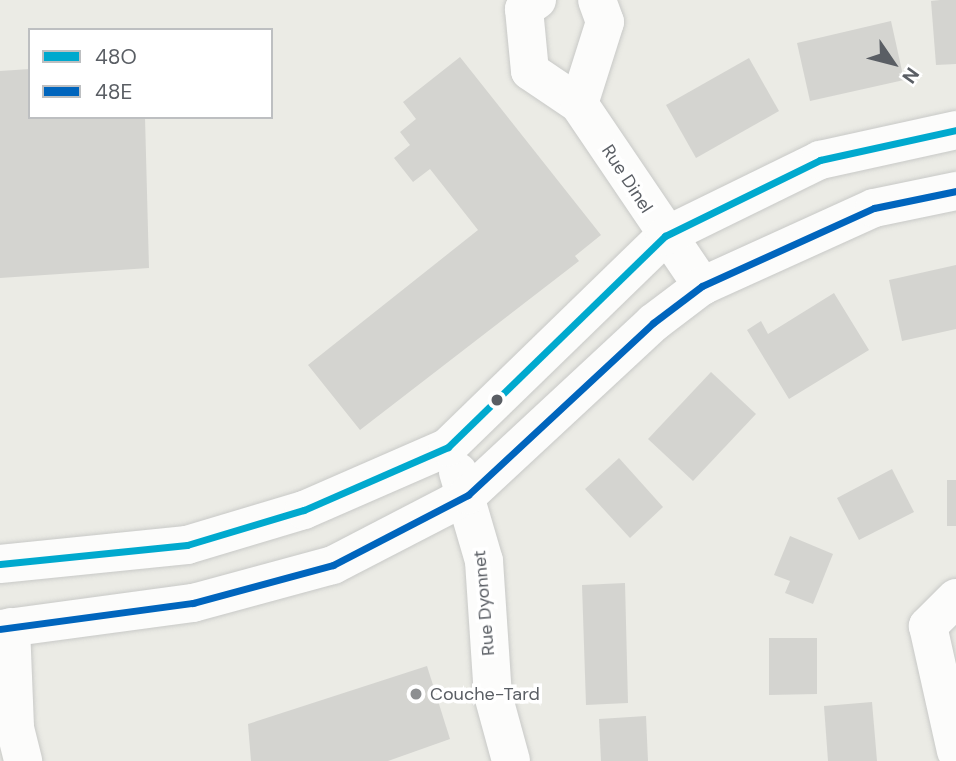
<!DOCTYPE html>
<html>
<head>
<meta charset="utf-8">
<style>
  body { margin:0 }
  #map { position:relative; width:956px; height:761px; overflow:hidden; background:#ebebe5; font-family:"DM Sans",sans-serif }
  div>[style] { position:absolute }
  [style*='--x'] { left:calc(var(--x)*1px); top:calc(var(--y)*1px); width:calc(var(--w)*1px); rotate:calc(var(--a)*1deg) }
  .building>* { inset:0; background:#d4d4d0 }
  .roads { filter:drop-shadow(0 0 2px #c8c9c7) drop-shadow(0 0 2px #c8c9c7) }
  .minor>* { height:38px; margin:-19px; padding:0 19px; transform-origin:19px; border-radius:19px; background:#fcfcfb }
  .bus-1>* { height:7px; margin:-3.5px; padding:0 3.5px; transform-origin:3.5px; border-radius:3.5px; background:#00a9ce }
  .bus-2>* { height:7px; margin:-3.5px; padding:0 3.5px; transform-origin:3.5px; border-radius:3.5px; background:#0065bd }
  .dots>* { width:19px; height:19px; translate:-50% -50%; box-sizing:border-box; border:4px solid #fff; border-radius:50% }
  span { translate:-50% -50%; white-space:nowrap; text-align:center; line-height:1.15; -webkit-text-stroke:7px #fff; paint-order:stroke }
  .street-label { font-size:18px; color:#5a5e64 }
  .poi-label { font-size:18px; color:#5a5e64 }
  .left { translate:0 -50%; text-align:left }
  .legend { position:absolute; left:28px; top:28px; width:245px; height:91px; box-sizing:border-box; background:#fff; border:2px solid #bdbfc1; margin:0; padding:9px 12px; list-style:none; font-size:21px; color:#5a5e64 }
  .legend li { display:flex; align-items:center; gap:14px; height:35px }
  .legend b { width:35px; border:2px solid #bdbfc1 }
  .north { position:absolute; left:858px; top:28px; width:70px; height:70px; -webkit-text-stroke:5px #fff; paint-order:stroke; rotate:125deg; font-size:19px; font-weight:700; line-height:28px; text-align:center; color:#5a5e64 }
  .north::after { content:''; display:block; margin:auto; width:24px; height:32px; background:#5a5e64; clip-path:polygon(50% 0,100% 100%,50% 72%,0 100%) }
</style>
</head>
<body>
<div id="map">
  <div class="building">
    <i style="clip-path:polygon(940px 0,956px 0,956px 64px,936px 65px,931px 1px)"></i>
    <i style="clip-path:polygon(891px 21px,904px 80px,810px 101px,797px 43px)"></i>
    <i style="clip-path:polygon(460px 57px,601px 235px,575px 256px,579px 261px,360px 430px,308px 365px,478px 230px,430px 169px,413px 182px,394px 158px,410px 145px,400px 132px,416px 119px,403px 102px)"></i>
    <i style="clip-path:polygon(749px 58px,779px 111px,696px 158px,666px 105px)"></i>
    <i style="clip-path:polygon(30px 69px,30px 117px,145px 117px,149px 268px,0 278px,0 71px)"></i>
    <i style="clip-path:polygon(956px 265px,956px 329px,902px 341px,889px 280px)"></i>
    <i style="clip-path:polygon(834px 293px,869px 350px,789px 399px,747px 330px,761px 321px,768px 334px)"></i>
    <i style="clip-path:polygon(711px 372px,756px 414px,693px 481px,648px 439px)"></i>
    <i style="clip-path:polygon(619px 458px,663px 507px,630px 538px,585px 489px)"></i>
    <i style="clip-path:polygon(892px 469px,914px 512px,859px 540px,837px 498px)"></i>
    <i style="clip-path:polygon(947px 480px,956px 480px,956px 526px,947px 526px)"></i>
    <i style="clip-path:polygon(790px 536px,833px 554px,813px 604px,785px 593px,790px 581px,774px 575px)"></i>
    <i style="clip-path:polygon(625px 583px,628px 703px,586px 705px,582px 585px)"></i>
    <i style="clip-path:polygon(769px 638px,817px 638px,817px 694px,769px 695px)"></i>
    <i style="clip-path:polygon(427px 666px,450px 739px,388px 761px,251px 761px,248px 724px)"></i>
    <i style="clip-path:polygon(872px 702px,877px 761px,828px 761px,824px 706px)"></i>
    <i style="clip-path:polygon(646px 716px,648px 761px,601px 761px,599px 719px)"></i>
  </div>
  <div class="roads">
    <div class="minor">
      <i style="--x:537;--y:0;--w:16;--a:145"></i>
      <i style="--x:524;--y:9;--w:62;--a:84.5"></i>
      <i style="--x:530;--y:71;--w:59;--a:34"></i>
      <i style="--x:579;--y:104;--w:220;--a:55.9"></i>
      <i style="--x:579;--y:104;--w:86;--a:-72.4"></i>
      <i style="--x:605;--y:22;--w:23;--a:-110"></i>
      <i style="--x:458;--y:472;--w:93;--a:73.7"></i>
      <i style="--x:484;--y:561;--w:134;--a:86.2"></i>
      <i style="--x:493;--y:695;--w:68;--a:74.7"></i>
      <i style="--x:0;--y:564;--w:188;--a:-5.8"></i>
      <i style="--x:187;--y:545;--w:122;--a:-16.7"></i>
      <i style="--x:304;--y:510;--w:157;--a:-23.6"></i>
      <i style="--x:448;--y:447;--w:303;--a:-44.2"></i>
      <i style="--x:665;--y:236;--w:173;--a:-26.1"></i>
      <i style="--x:820;--y:160;--w:139;--a:-12.4"></i>
      <i style="--x:956;--y:598;--w:40;--a:135"></i>
      <i style="--x:928;--y:626;--w:128;--a:77.4"></i>
      <i style="--x:11;--y:627;--w:101;--a:87.7"></i>
      <i style="--x:15;--y:728;--w:34;--a:76"></i>
      <i style="--x:0;--y:629;--w:195;--a:-7.7"></i>
      <i style="--x:193;--y:603;--w:145;--a:-15.2"></i>
      <i style="--x:333;--y:565;--w:152;--a:-27.4"></i>
      <i style="--x:468;--y:495;--w:253;--a:-42.9"></i>
      <i style="--x:653;--y:323;--w:61;--a:-37.1"></i>
      <i style="--x:702;--y:286;--w:189;--a:-24.4"></i>
      <i style="--x:874;--y:208;--w:84;--a:-11.7"></i>
    </div>
  </div>
  <div class="bus-1">
    <i style="--x:0;--y:564;--w:188;--a:-5.8"></i>
    <i style="--x:187;--y:545;--w:122;--a:-16.7"></i>
    <i style="--x:304;--y:510;--w:157;--a:-23.6"></i>
    <i style="--x:448;--y:447;--w:303;--a:-44.2"></i>
    <i style="--x:665;--y:236;--w:173;--a:-26.1"></i>
    <i style="--x:820;--y:160;--w:139;--a:-12.4"></i>
  </div>
  <div class="bus-2">
    <i style="--x:0;--y:629;--w:195;--a:-7.7"></i>
    <i style="--x:193;--y:603;--w:145;--a:-15.2"></i>
    <i style="--x:333;--y:565;--w:152;--a:-27.4"></i>
    <i style="--x:468;--y:495;--w:253;--a:-42.9"></i>
    <i style="--x:653;--y:323;--w:61;--a:-37.1"></i>
    <i style="--x:702;--y:286;--w:189;--a:-24.4"></i>
    <i style="--x:874;--y:208;--w:84;--a:-11.7"></i>
  </div>
  <div class="dots">
    <i style="left:497px;top:400px;background:#5a5e64"></i>
    <i style="left:416px;top:694px;background:#8d8f91"></i>
  </div>
  <div class="street-label">
    <span style="left:627px;top:179px;rotate:57deg">Rue Dinel</span>
    <span style="left:484px;top:603px;rotate:-95deg">Rue Dyonnet</span>
  </div>
  <div class="poi-label">
    <span class="left" style="left:430px;top:694px">Couche-Tard</span>
  </div>
  <ul class="legend">
  <li><b style="height:9px;background:#00a9ce"></b>48O</li>
  <li><b style="height:9px;background:#0065bd"></b>48E</li>
  </ul>
  <div class="north">N</div>
</div>
</body>
</html>
